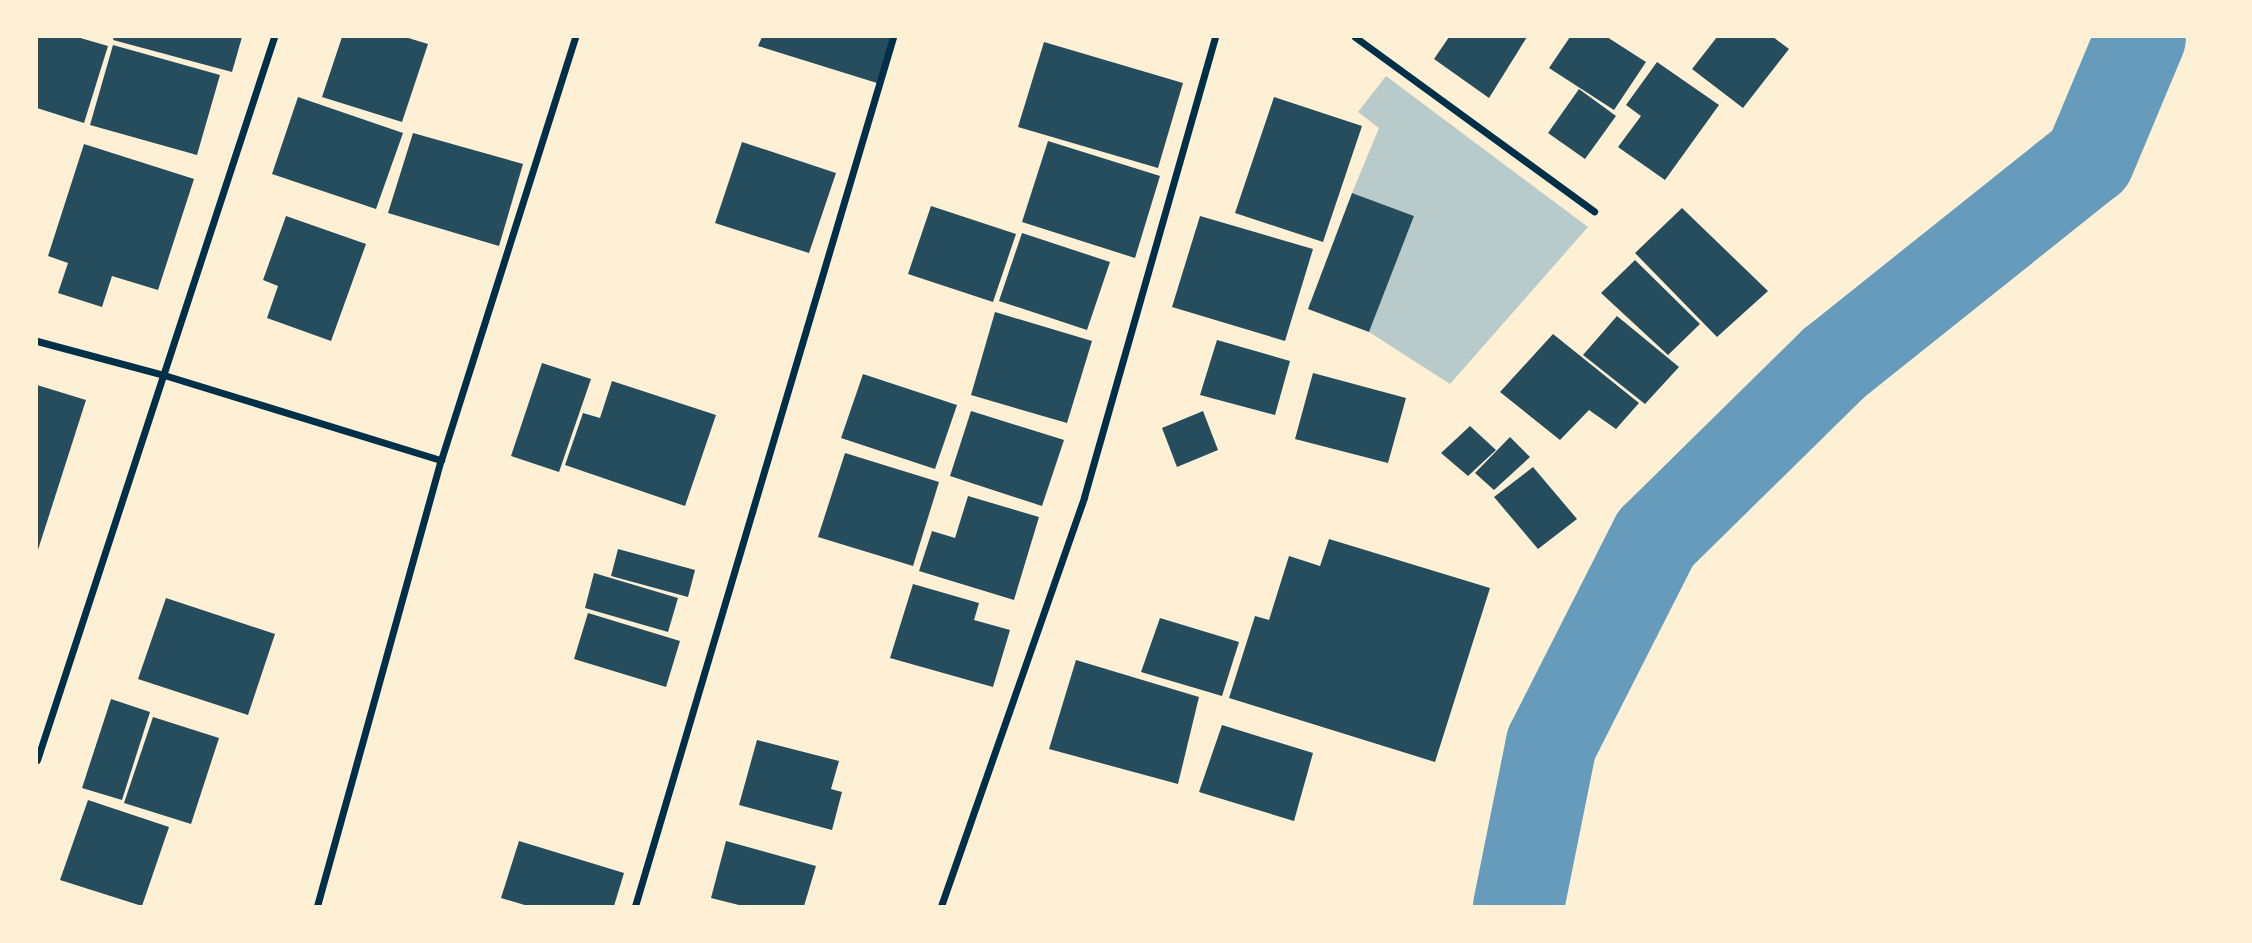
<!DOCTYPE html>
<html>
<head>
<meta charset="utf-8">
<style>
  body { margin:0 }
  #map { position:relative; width:2252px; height:943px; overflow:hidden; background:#fdf0d5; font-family:Rubik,sans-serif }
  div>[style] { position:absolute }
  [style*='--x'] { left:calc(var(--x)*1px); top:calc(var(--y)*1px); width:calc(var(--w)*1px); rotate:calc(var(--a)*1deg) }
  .green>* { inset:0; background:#b9caca }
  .river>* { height:91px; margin:-45.5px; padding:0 45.5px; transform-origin:45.5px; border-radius:45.5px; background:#669bbc }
  .building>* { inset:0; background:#264d5e }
  .minor>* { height:7px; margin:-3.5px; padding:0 3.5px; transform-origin:3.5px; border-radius:3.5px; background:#003049 }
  span { translate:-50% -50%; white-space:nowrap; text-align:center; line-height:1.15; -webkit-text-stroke:7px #fdf0d5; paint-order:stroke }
  .frame { position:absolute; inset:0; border:38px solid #fdf0d5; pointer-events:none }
</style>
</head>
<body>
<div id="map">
  <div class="green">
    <i style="clip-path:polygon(1386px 76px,1588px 227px,1450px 384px,1369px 332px,1414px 216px,1352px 193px,1379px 128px,1358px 112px)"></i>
  </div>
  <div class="river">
    <i style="--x:1518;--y:906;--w:166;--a:-78.6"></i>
    <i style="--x:1551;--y:743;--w:230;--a:-63.1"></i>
    <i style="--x:1655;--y:538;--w:250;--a:-44.5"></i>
    <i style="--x:1833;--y:363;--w:327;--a:-38.6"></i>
    <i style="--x:2089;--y:159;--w:132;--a:-67.3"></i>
  </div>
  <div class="building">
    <i style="clip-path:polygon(37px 37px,77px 37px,108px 46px,84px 123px,37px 108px)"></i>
    <i style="clip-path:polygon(114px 37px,242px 37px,232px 72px,113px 40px)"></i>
    <i style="clip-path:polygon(342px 37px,405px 37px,428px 44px,402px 122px,322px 97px)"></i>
    <i style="clip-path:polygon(762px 37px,891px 37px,877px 83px,758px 46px)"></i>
    <i style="clip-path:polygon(1449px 37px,1527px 37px,1489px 98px,1434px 59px)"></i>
    <i style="clip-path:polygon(1570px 37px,1607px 37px,1646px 62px,1614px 110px,1549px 68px)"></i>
    <i style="clip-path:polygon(1717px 37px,1773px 37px,1789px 49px,1743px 108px,1692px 69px)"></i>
    <i style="clip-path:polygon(1044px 42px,1183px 83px,1158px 168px,1018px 127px)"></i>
    <i style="clip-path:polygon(113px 45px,220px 75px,197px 155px,90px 125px)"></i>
    <i style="clip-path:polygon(1657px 62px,1719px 105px,1665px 180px,1618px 147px,1641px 116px,1626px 105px)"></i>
    <i style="clip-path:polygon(1579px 89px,1616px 116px,1585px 159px,1548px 133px)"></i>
    <i style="clip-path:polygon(298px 97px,403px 133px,376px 209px,272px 174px)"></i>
    <i style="clip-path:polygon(1274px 97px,1362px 126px,1323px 242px,1235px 213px)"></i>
    <i style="clip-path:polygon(413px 133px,523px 164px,499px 246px,388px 213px)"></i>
    <i style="clip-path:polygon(1048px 141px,1160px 176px,1135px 258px,1022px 222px)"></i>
    <i style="clip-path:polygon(742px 142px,836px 173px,809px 253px,715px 223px)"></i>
    <i style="clip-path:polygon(84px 144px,194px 179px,158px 290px,112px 276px,102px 307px,58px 293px,68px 263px,48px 256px)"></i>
    <i style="clip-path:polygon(1352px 193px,1414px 216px,1369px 332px,1308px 309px)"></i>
    <i style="clip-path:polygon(931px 206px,1016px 234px,993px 302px,908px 274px)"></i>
    <i style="clip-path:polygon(1682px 208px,1768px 291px,1717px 337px,1635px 253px)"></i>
    <i style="clip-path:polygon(286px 216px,366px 244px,331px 341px,267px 318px,278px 286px,263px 280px)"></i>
    <i style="clip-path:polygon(1200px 216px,1313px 249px,1285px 341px,1172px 307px)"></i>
    <i style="clip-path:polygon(1022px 233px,1110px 262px,1087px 330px,999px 301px)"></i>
    <i style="clip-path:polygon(1635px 260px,1700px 324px,1668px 355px,1601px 293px)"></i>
    <i style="clip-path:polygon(995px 312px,1092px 341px,1067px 423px,971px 395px)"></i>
    <i style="clip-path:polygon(1617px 316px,1679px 367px,1645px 404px,1583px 355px)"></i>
    <i style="clip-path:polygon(1553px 334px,1639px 403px,1616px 429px,1589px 410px,1560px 440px,1500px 392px)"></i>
    <i style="clip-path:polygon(1217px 340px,1290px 361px,1275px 415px,1200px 395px)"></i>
    <i style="clip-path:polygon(542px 363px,591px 379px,559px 472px,511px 456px)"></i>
    <i style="clip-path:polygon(1313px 373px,1406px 398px,1388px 463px,1295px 439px)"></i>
    <i style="clip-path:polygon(863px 374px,957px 405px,935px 469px,841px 438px)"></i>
    <i style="clip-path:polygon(612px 381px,716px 415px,685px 506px,565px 465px,583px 413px,600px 418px)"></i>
    <i style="clip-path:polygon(37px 385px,86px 400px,37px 553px)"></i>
    <i style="clip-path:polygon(971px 411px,1064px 440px,1042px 506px,950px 476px)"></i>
    <i style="clip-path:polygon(1203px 411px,1218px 450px,1177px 467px,1162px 428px)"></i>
    <i style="clip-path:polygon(1470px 426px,1496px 450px,1468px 476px,1441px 453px)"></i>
    <i style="clip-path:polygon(1510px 437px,1530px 457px,1494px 490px,1475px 473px)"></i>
    <i style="clip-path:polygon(845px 453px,939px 482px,913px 566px,818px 537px)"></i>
    <i style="clip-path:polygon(1533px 467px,1577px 519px,1538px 549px,1494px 497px)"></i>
    <i style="clip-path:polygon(968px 496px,1039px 517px,1014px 600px,919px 571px,932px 531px,955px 538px)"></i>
    <i style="clip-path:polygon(1329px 539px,1490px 588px,1435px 762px,1229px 698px,1255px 616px,1269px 620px,1289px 556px,1320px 566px)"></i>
    <i style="clip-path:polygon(618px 549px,695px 570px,688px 597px,611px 576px)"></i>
    <i style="clip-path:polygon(594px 573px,678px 598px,668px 632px,585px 608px)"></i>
    <i style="clip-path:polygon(913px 584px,979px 603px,974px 620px,1010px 630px,993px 687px,890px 658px)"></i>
    <i style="clip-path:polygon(166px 598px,275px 634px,248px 715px,138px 679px)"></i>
    <i style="clip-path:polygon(588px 613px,680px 641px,666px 687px,574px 659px)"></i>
    <i style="clip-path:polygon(1160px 618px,1239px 642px,1222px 696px,1141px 672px)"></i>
    <i style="clip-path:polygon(1076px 660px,1199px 697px,1178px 784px,1049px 749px)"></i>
    <i style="clip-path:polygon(111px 699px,150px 712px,122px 800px,82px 788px)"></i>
    <i style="clip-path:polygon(153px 717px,219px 738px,191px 824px,124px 803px)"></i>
    <i style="clip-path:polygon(1222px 725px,1313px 753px,1294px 821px,1199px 792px)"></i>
    <i style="clip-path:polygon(757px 740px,839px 761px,831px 789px,842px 792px,832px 830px,739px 805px)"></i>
    <i style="clip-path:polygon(88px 800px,169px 827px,142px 906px,60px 880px)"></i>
    <i style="clip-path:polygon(519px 841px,624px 873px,614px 906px,528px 906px,501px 898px)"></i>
    <i style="clip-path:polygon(726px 841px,816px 866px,804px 906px,743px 906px,711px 898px)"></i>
  </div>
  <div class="minor">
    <i style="--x:1355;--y:37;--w:296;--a:36.1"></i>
    <i style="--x:37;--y:341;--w:131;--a:15"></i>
    <i style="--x:164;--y:375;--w:290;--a:17.1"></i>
    <i style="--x:37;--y:760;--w:761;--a:-71.85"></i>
    <i style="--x:317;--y:906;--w:463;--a:-74.5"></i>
    <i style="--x:441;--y:460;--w:444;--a:-72.4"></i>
    <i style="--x:635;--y:906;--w:906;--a:-73.46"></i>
    <i style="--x:941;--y:906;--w:433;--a:-70.7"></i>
    <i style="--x:1084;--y:497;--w:478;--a:-74.1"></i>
  </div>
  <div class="frame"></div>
</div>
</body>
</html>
